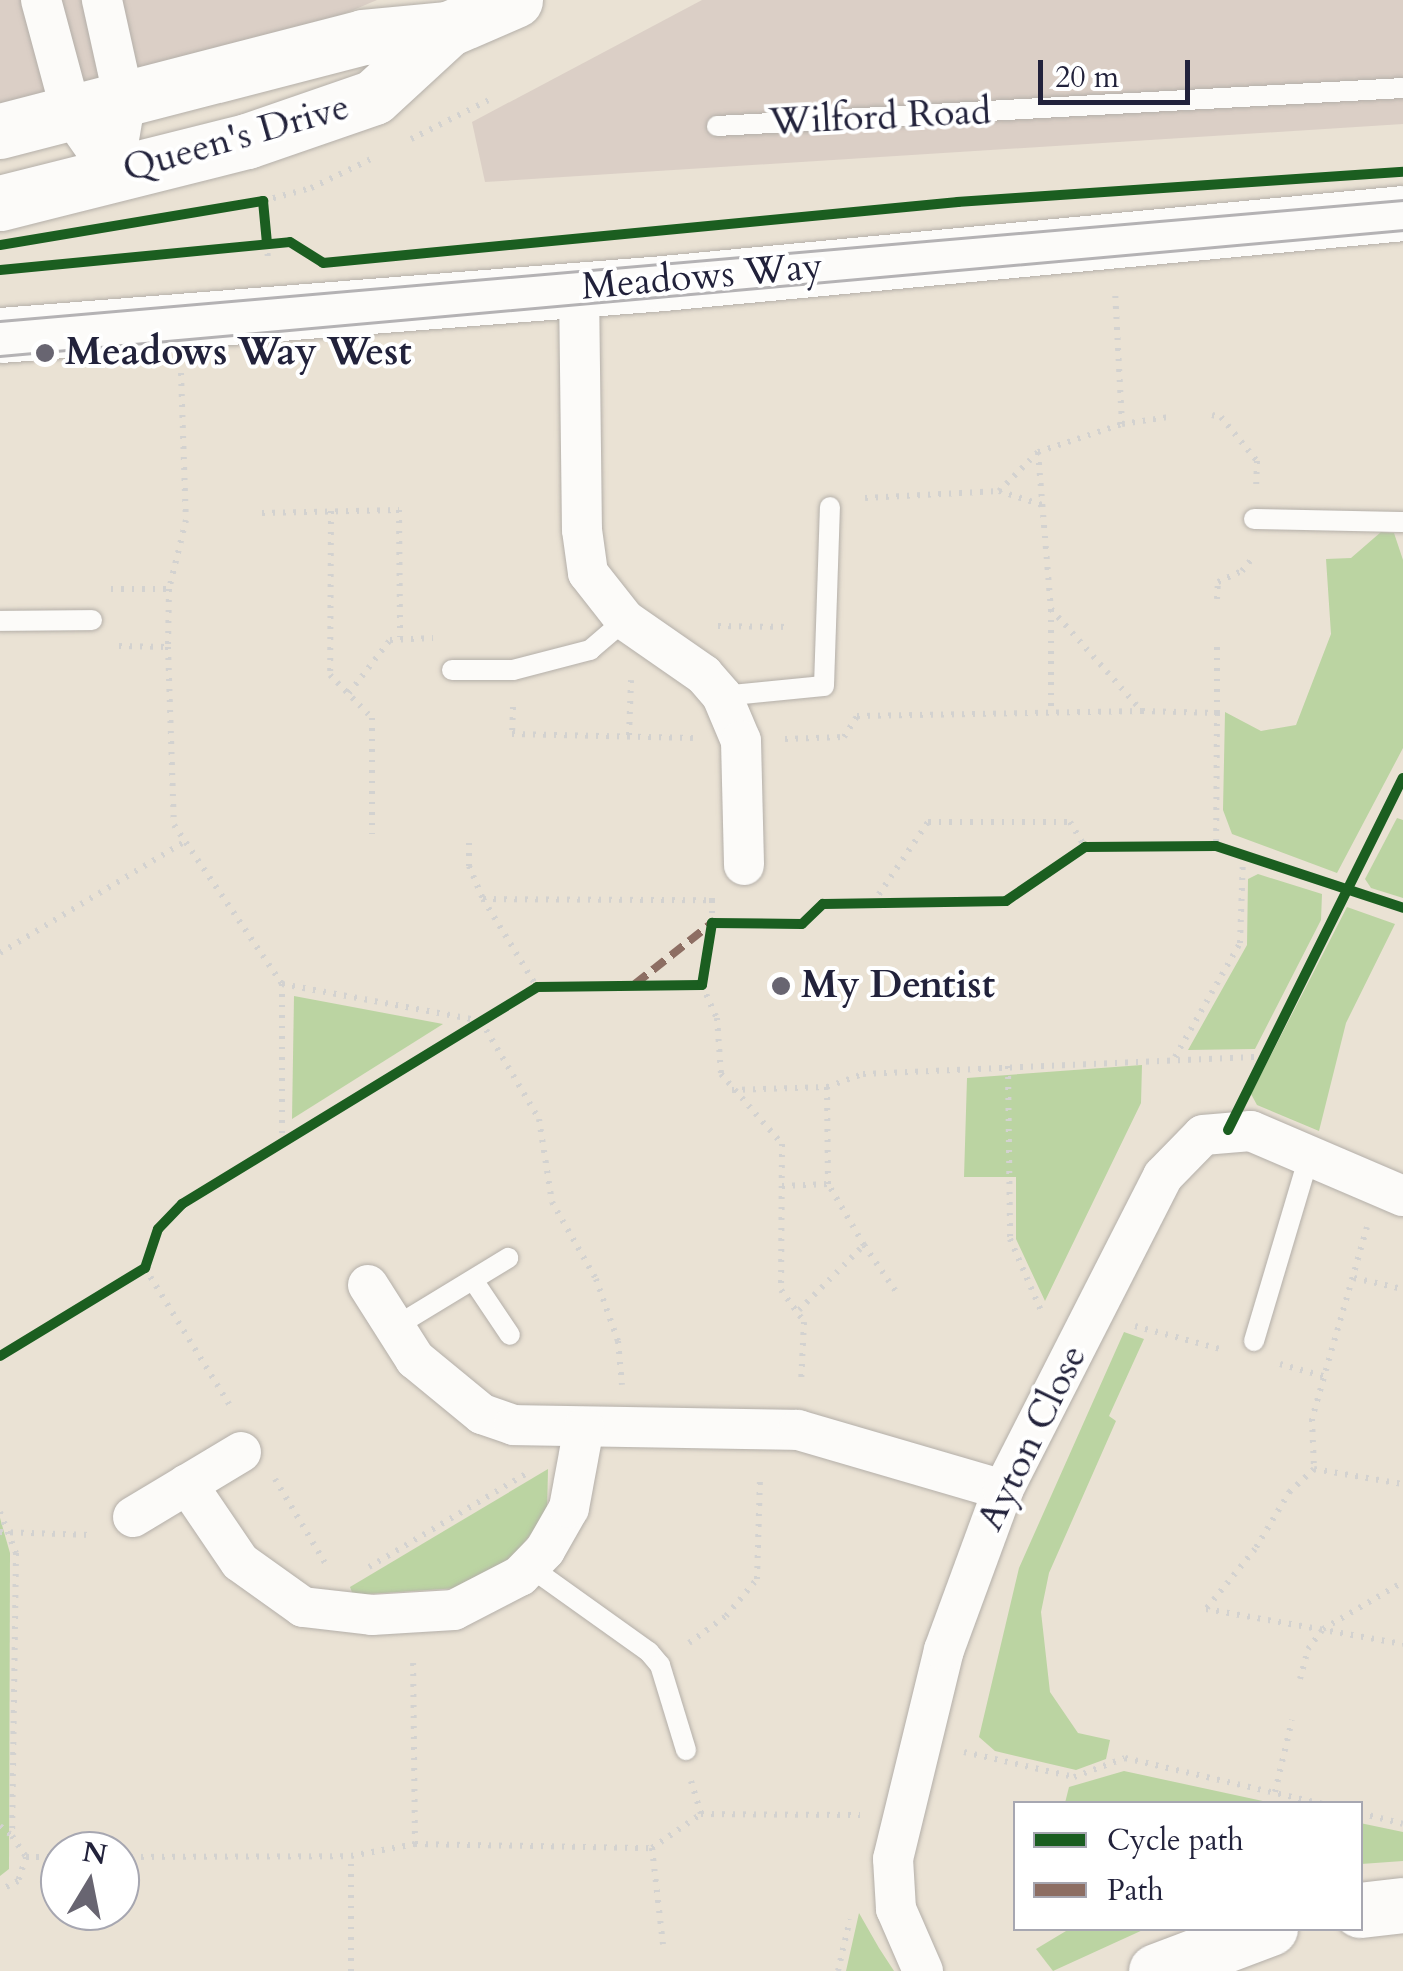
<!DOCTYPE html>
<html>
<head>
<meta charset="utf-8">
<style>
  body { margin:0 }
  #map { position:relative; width:1403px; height:1971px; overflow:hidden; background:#eae2d4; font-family:Cardo,serif }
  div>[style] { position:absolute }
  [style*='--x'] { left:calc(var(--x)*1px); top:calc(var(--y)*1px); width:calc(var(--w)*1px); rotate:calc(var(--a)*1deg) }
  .industrial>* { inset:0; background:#dbcfc6 }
  .green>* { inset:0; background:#bbd4a2 }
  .path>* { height:6px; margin-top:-3px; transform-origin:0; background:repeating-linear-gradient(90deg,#d3d2d0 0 2.5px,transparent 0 10.5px) }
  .roads { filter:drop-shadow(0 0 2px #b4afa9) drop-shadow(0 0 2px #b4afa9) }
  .lane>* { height:20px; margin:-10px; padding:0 10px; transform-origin:10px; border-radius:10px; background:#fcfbf9 }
  .street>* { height:40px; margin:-20px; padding:0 20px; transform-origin:20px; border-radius:20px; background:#fcfbf9 }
  .secondary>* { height:55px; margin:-27.5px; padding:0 27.5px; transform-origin:27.5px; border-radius:27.5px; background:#fcfbf9 }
  .primary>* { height:55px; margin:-27.5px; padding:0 27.5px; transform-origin:27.5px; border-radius:27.5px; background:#fcfbf9 }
  .tram>* { height:2.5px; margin:-1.25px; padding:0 1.25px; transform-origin:1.25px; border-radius:1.25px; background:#b4b2b4 }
  .quiet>* { height:8px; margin-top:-4px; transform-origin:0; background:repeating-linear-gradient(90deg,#8d6e63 0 15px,transparent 0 23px) }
  .cycleway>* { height:10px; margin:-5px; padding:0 5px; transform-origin:5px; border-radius:5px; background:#1b5e20 }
  .dots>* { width:28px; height:28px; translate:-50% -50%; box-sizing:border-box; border:5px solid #fff; border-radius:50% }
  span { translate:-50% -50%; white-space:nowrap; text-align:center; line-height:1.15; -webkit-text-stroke:8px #fff; paint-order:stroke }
  .street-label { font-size:38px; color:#22223b }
  .poi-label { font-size:38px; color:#22223b; font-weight:700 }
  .left { translate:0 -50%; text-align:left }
  .legend { position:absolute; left:1013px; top:1801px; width:350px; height:130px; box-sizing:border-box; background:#fff; border:2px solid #a7a7b1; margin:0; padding:12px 18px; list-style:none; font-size:30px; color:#22223b }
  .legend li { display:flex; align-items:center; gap:20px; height:50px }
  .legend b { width:50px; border:2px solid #a7a7b1 }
  .north { position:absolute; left:40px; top:1831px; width:100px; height:100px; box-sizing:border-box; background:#fff; border:2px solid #a7a7b1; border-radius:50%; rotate:10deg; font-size:28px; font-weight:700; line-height:40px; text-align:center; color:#22223b }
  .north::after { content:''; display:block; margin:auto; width:35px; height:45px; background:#686571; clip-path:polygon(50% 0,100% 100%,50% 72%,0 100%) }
  .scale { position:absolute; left:1038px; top:60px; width:152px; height:45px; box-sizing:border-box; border:5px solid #22223b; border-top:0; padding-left:12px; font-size:30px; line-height:35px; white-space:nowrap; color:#22223b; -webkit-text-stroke:8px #fff; paint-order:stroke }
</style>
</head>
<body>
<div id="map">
  <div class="industrial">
    <i style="clip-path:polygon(0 0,377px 0,306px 30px,0 114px)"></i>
    <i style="clip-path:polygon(702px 0,1403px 0,1403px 124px,485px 182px,472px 122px)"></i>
  </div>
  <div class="green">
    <i style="clip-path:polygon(1381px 532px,1394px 533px,1403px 560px,1403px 748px,1337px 873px,1232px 834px,1223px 810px,1225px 712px,1261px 731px,1296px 725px,1331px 634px,1326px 559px,1351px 558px)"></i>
    <i style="clip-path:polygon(1397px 818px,1403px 820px,1403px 898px,1371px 888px,1365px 879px)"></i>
    <i style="clip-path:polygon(1258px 874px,1322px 894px,1321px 920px,1255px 1049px,1188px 1050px,1247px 945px,1248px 879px)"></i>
    <i style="clip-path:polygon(1347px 907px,1395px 924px,1346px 1023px,1319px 1131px,1257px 1105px,1251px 1094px)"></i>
    <i style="clip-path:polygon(294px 996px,443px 1024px,292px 1119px)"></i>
    <i style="clip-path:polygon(1142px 1065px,1141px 1103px,1045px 1301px,1016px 1239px,1016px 1177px,964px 1177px,967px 1078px)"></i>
    <i style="clip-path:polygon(1124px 1332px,1144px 1339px,1109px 1416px,1116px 1421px,1049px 1573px,1041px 1612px,1050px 1692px,1078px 1733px,1110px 1740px,1106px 1759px,1076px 1770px,995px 1751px,979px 1737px,1019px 1568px)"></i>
    <i style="clip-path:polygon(548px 1469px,547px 1512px,512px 1559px,458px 1588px,353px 1595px,350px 1587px)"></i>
    <i style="clip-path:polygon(0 1518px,10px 1553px,9px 1869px,0 1876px)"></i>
    <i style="clip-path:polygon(1124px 1771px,1272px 1803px,1065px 1803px,1069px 1787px)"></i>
    <i style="clip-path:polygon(1360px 1823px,1403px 1832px,1403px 1861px,1361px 1864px)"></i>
    <i style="clip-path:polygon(859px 1913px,879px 1948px,894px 1971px,846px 1971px)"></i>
    <i style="clip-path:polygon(1071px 1928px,1145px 1928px,1145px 1929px,1053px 1971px,1036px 1949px)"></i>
  </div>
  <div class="path">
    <i style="--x:411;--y:139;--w:89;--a:-26.6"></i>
    <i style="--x:263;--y:201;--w:50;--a:-15.2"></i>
    <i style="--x:311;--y:188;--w:69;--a:-25.8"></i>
    <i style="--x:267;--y:243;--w:19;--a:87"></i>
    <i style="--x:181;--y:373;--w:147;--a:88.1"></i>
    <i style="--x:186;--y:520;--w:71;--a:103.8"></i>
    <i style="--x:169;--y:589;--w:58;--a:91"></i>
    <i style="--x:168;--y:647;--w:178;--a:88.1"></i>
    <i style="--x:174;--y:825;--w:192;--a:55.8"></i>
    <i style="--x:282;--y:984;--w:161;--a:90"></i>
    <i style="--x:1212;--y:415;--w:9;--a:13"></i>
    <i style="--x:1221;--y:417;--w:57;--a:50.7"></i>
    <i style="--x:1257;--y:461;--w:23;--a:92"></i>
    <i style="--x:1122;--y:424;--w:48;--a:-8.5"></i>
    <i style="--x:1038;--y:452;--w:158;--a:85.3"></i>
    <i style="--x:1051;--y:609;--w:137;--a:48.3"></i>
    <i style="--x:1142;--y:711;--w:75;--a:1.5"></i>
    <i style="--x:1217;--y:713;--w:133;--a:90.4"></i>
    <i style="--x:999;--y:491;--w:45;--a:18"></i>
    <i style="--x:865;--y:498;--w:134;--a:-3"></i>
    <i style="--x:999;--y:491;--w:55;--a:-45"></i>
    <i style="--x:1038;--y:452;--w:89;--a:-18.4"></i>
    <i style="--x:1122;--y:424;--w:133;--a:-93"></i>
    <i style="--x:331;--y:511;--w:164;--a:90.3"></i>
    <i style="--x:330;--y:675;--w:60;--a:45.7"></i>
    <i style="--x:372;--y:718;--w:116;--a:90"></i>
    <i style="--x:262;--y:513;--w:137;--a:-1.3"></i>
    <i style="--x:399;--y:510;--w:127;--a:89.5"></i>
    <i style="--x:111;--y:589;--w:57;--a:0"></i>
    <i style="--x:1217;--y:599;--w:17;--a:-87"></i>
    <i style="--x:1218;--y:582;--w:26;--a:-25"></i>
    <i style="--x:1242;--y:571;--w:19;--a:-51"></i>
    <i style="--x:1051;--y:609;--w:103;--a:90"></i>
    <i style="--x:718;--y:626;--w:72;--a:0.8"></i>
    <i style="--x:119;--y:646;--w:49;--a:1.2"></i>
    <i style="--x:349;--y:693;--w:67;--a:-52.3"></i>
    <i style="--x:390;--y:640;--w:43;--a:-2.7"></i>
    <i style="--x:513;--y:707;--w:27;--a:92"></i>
    <i style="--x:512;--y:734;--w:181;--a:1.3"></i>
    <i style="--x:1217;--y:713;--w:73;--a:-90"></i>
    <i style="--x:629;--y:735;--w:55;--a:-87.9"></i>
    <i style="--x:785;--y:739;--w:59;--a:-1.9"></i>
    <i style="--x:844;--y:737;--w:25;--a:-58"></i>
    <i style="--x:857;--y:716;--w:285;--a:-1"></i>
    <i style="--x:469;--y:843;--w:23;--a:90"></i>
    <i style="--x:469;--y:866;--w:36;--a:67"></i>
    <i style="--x:483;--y:899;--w:103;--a:58.5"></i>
    <i style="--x:483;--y:899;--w:229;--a:0.3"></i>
    <i style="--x:712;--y:900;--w:5;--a:-90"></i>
    <i style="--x:712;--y:900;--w:23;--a:90"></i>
    <i style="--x:873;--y:903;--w:98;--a:-55.8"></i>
    <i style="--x:928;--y:822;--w:142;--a:0"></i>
    <i style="--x:1070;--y:822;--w:29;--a:59"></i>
    <i style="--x:0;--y:953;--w:213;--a:-31.1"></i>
    <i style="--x:282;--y:984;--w:202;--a:10.5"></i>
    <i style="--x:481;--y:1021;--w:114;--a:59.4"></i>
    <i style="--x:539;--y:1119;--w:84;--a:81.1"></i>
    <i style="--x:552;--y:1202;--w:89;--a:60.3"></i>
    <i style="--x:596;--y:1279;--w:66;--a:70.5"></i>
    <i style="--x:618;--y:1341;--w:44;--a:84.8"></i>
    <i style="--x:702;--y:985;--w:36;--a:66"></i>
    <i style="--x:717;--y:1018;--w:56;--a:85.9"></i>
    <i style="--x:721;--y:1074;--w:93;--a:48.9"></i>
    <i style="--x:782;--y:1144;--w:146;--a:90.4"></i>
    <i style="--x:781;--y:1290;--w:39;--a:54"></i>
    <i style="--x:804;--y:1322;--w:61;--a:92.8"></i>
    <i style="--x:1175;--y:1057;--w:131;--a:-60.3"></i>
    <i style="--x:1240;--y:943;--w:88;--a:-88"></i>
    <i style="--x:1008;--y:1066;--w:173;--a:89.3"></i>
    <i style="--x:1010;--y:1239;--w:81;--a:66.6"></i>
    <i style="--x:732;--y:1090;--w:95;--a:-1.8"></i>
    <i style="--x:827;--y:1087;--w:38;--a:-20"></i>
    <i style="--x:863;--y:1074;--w:397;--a:-2.5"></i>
    <i style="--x:782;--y:1186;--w:46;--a:-2.5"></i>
    <i style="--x:1367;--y:1227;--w:200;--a:106"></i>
    <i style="--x:1312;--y:1419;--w:50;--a:87.7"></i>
    <i style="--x:1314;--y:1469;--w:33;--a:137"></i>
    <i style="--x:1290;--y:1491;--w:68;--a:121.1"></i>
    <i style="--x:1255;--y:1549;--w:77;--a:129.2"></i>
    <i style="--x:1206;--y:1609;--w:200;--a:10.1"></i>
    <i style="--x:864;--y:1245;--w:62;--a:55.5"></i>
    <i style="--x:145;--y:1268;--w:166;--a:58.3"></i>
    <i style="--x:1354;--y:1278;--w:50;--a:12.7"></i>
    <i style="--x:799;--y:1310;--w:92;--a:-45"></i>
    <i style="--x:864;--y:1245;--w:71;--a:-120.5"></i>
    <i style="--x:828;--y:1184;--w:97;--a:-90.6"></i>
    <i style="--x:1135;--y:1326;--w:88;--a:15.1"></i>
    <i style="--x:1280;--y:1364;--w:45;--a:15.6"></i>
    <i style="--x:1314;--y:1469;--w:90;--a:9.6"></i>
    <i style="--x:275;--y:1479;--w:98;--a:59.2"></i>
    <i style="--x:0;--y:1512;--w:44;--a:68.7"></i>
    <i style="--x:16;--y:1553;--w:283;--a:90.8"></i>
    <i style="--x:12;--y:1836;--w:25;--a:56"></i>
    <i style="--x:26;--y:1857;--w:25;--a:108"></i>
    <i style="--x:18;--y:1881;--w:20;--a:153"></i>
    <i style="--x:0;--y:1532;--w:91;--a:1.9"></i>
    <i style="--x:369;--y:1567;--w:188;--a:-30.7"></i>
    <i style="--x:689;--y:1643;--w:46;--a:-36.1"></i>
    <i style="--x:726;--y:1616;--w:48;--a:-50"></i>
    <i style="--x:757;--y:1579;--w:103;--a:-88.3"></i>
    <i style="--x:1300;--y:1679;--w:31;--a:-75"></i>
    <i style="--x:1308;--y:1649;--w:25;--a:-53"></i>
    <i style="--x:1323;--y:1629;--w:93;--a:-30.4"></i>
    <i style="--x:964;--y:1752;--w:113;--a:12.8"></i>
    <i style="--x:1074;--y:1777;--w:54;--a:-20.4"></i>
    <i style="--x:1125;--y:1758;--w:202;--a:13.1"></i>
    <i style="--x:691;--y:1781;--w:34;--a:73"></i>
    <i style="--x:1275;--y:1792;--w:74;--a:-76.7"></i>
    <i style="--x:1360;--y:1813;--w:44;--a:14.3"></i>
    <i style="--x:701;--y:1814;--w:159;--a:0.4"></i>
    <i style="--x:0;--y:1826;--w:14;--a:39"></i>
    <i style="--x:415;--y:1844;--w:237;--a:1"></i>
    <i style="--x:652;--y:1848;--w:60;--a:-34.8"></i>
    <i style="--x:652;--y:1848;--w:97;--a:83.5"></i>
    <i style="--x:26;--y:1857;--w:34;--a:0"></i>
    <i style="--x:120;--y:1857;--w:231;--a:-0.2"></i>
    <i style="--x:351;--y:1856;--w:65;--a:-10.6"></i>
    <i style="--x:415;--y:1844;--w:188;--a:-90.6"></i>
    <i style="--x:351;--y:1971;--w:115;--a:-90"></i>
    <i style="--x:838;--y:1971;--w:53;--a:-77"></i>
  </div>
  <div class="roads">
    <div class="lane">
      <i style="--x:717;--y:126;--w:687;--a:-3.17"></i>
      <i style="--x:1254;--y:519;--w:149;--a:1.2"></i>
      <i style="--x:0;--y:621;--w:92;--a:-0.6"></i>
      <i style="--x:452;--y:670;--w:61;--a:0"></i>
      <i style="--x:513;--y:670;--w:80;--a:-14.6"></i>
      <i style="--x:590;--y:650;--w:46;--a:-40.6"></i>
      <i style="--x:722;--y:696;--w:102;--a:-5.6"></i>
      <i style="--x:824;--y:686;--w:179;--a:-88.1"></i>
      <i style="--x:473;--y:1280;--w:66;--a:56.1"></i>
      <i style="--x:393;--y:1328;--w:135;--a:-31.3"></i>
      <i style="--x:1254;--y:1341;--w:192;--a:-73.4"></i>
      <i style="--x:530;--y:1567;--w:146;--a:35.5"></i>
      <i style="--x:649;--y:1652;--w:17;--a:50"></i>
      <i style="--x:660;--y:1665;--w:89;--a:73"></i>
    </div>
    <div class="street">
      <i style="--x:41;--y:0;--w:119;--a:74.9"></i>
      <i style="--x:72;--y:115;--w:72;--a:55.2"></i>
      <i style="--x:113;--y:174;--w:71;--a:-80.3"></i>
      <i style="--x:125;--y:104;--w:107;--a:-102.5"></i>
      <i style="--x:579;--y:287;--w:243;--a:89.3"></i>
      <i style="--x:582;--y:530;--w:43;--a:82.1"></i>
      <i style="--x:588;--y:573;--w:60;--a:51.8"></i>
      <i style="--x:625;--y:620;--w:96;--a:34.8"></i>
      <i style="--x:704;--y:675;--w:28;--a:49"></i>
      <i style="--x:722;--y:696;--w:49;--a:67.1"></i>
      <i style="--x:741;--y:741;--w:124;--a:88.6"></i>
      <i style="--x:368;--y:1285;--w:88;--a:57.6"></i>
      <i style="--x:415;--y:1359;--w:87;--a:39.4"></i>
      <i style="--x:482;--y:1414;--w:34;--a:19"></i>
      <i style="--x:514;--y:1425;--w:284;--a:1"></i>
      <i style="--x:798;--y:1430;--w:214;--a:16.3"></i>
      <i style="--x:187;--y:1484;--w:94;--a:55.8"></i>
      <i style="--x:240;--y:1562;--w:77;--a:35.5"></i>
      <i style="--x:303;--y:1607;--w:69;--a:6.6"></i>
      <i style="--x:372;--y:1615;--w:82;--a:-3.5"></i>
      <i style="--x:454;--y:1610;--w:74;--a:-27.3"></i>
      <i style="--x:520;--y:1576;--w:36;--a:-46"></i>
      <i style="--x:545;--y:1550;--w:48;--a:-60.3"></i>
      <i style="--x:569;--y:1508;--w:82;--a:-79.5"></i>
      <i style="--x:133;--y:1517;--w:126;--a:-31"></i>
      <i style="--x:923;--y:1971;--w:68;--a:-113.5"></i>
      <i style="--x:896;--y:1909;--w:50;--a:-93.4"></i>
      <i style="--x:893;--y:1859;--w:215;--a:-76.3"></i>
      <i style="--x:944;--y:1650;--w:171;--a:-69.8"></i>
      <i style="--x:1003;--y:1490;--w:352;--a:-63"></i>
      <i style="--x:1163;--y:1176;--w:57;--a:-45.7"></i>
      <i style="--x:1203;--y:1135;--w:48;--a:-4.8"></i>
      <i style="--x:1251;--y:1131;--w:165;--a:23.2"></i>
    </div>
    <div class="secondary">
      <i style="--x:0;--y:335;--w:665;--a:-4.48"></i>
      <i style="--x:663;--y:283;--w:743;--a:-5.4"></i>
      <i style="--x:1360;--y:1910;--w:43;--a:-6.6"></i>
      <i style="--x:1156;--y:1971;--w:122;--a:-20.7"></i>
    </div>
    <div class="primary">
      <i style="--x:0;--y:131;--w:375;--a:-14.5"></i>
      <i style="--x:363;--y:37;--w:85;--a:-5.4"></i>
      <i style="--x:448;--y:29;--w:73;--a:-23.4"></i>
      <i style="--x:0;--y:203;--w:255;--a:-14.1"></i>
      <i style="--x:247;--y:141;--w:134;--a:-19.1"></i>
      <i style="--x:374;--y:97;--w:100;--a:-42.6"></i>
    </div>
  </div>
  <div class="tram">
    <i style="--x:0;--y:321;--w:1408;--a:-4.93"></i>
    <i style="--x:0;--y:356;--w:1409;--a:-5.13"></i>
  </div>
  <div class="quiet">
    <i style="--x:635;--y:984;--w:98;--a:-38.4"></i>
  </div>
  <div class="cycleway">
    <i style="--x:0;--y:245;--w:267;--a:-9.5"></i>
    <i style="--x:263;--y:201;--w:42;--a:84.6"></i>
    <i style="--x:0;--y:270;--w:291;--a:-5.5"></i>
    <i style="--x:290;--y:242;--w:39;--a:32"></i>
    <i style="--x:323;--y:263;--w:638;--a:-5.49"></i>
    <i style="--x:958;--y:202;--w:446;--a:-3.9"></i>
    <i style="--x:1228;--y:1130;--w:393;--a:-63.6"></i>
    <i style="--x:0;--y:1356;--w:170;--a:-31.3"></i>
    <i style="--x:145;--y:1268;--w:41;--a:-71.6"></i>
    <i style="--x:158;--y:1229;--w:35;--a:-46"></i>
    <i style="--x:182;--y:1204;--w:416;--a:-31.4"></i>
    <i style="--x:537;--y:987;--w:165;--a:-0.7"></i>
    <i style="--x:702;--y:985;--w:63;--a:-80.8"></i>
    <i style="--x:712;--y:923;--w:90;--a:0.6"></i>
    <i style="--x:802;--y:924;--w:29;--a:-44"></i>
    <i style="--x:823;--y:904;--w:183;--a:-0.9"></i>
    <i style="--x:1006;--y:901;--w:96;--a:-34.4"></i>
    <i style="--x:1085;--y:847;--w:131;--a:-0.4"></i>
    <i style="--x:1216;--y:846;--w:197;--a:18.3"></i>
  </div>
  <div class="dots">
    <i style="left:45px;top:353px;background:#686571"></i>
    <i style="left:781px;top:986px;background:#686571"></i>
  </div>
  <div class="street-label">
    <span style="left:880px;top:117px;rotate:-3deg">Wilford Road</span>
    <span style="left:236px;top:138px;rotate:-16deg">Queen's Drive</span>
    <span style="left:702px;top:277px;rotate:-5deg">Meadows Way</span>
    <span style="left:1032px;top:1438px;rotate:-64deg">Ayton Close</span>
  </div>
  <div class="poi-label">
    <span class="left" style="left:65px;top:353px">Meadows Way West</span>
    <span class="left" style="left:801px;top:986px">My Dentist</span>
  </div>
  <ul class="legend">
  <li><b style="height:12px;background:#1b5e20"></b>Cycle path</li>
  <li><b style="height:12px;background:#8d6e63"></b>Path</li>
  </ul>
  <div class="north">N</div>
  <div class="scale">20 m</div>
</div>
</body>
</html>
